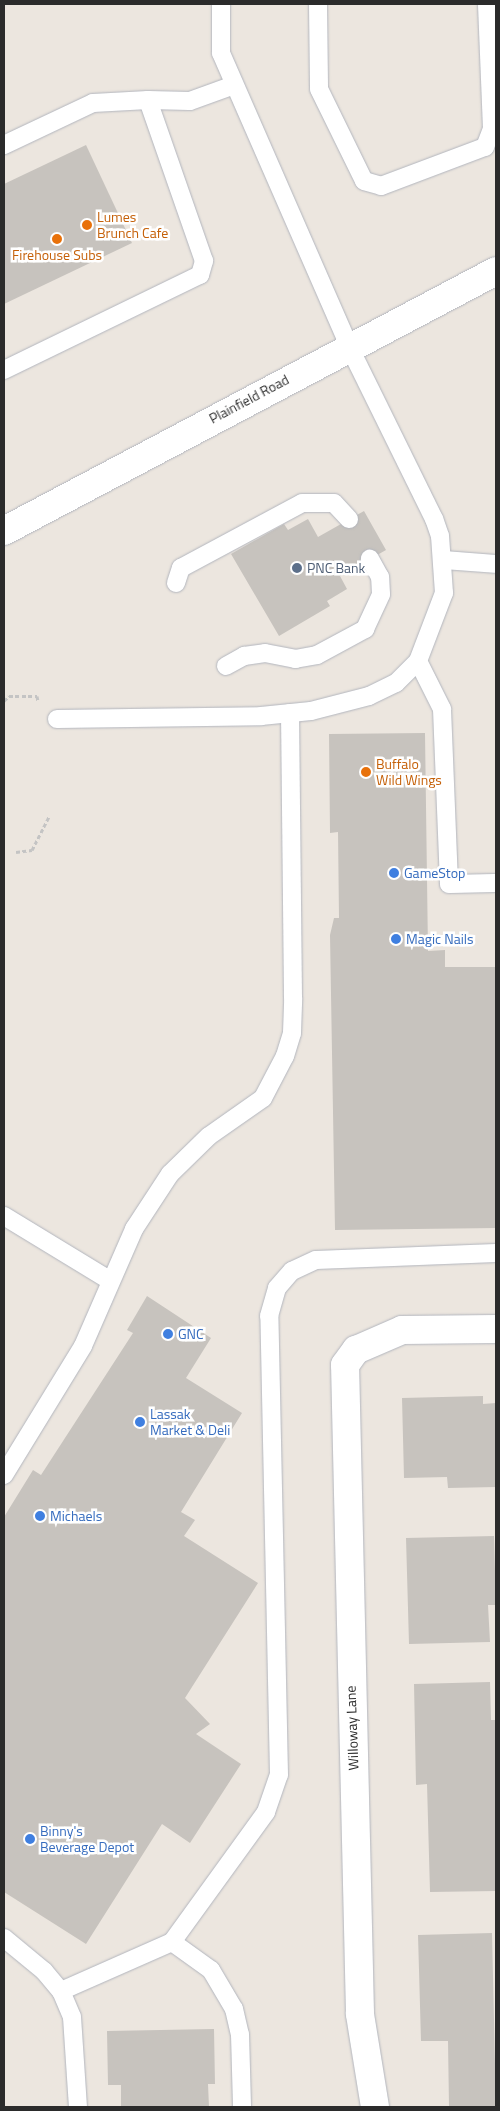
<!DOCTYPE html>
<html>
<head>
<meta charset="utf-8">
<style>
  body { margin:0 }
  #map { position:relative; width:500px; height:2111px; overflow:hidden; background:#ece6df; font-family:"Titillium Web",sans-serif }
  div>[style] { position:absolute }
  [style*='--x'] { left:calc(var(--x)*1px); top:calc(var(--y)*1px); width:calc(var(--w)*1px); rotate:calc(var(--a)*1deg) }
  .building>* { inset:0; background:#c7c3be }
  .path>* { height:3px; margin-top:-1.5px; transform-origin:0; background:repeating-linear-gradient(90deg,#c4c4c4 0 4px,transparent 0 6.5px) }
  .roads { filter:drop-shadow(0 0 1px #b2b5bd) drop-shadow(0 0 1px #b2b5bd) }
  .service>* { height:18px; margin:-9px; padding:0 9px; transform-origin:9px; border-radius:9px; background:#fff }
  .minor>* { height:28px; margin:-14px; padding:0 14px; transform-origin:14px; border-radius:14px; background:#fff }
  .secondary>* { height:28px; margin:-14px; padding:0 14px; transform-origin:14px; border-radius:14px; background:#fff }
  .dots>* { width:14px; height:14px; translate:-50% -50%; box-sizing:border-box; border:2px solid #fff; border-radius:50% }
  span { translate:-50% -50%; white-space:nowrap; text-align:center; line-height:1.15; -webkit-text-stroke:5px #fff; paint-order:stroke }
  .food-label { font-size:14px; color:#c56008 }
  .left { translate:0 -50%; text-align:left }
  .street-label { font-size:14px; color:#2b2b2b }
  .service-label { font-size:14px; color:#4e5e75 }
  .shop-label { font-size:14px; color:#366cbe }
  .frame { position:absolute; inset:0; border:5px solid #2b2b2b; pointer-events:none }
</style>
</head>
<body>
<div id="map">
  <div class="building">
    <i style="clip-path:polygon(86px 145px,132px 243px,4px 304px,4px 184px)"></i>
    <i style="clip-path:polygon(364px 511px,386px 550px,340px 576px,347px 589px,327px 601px,330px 606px,279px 636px,231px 554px,284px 524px,288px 530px,308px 519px,318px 537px)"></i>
    <i style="clip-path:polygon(425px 733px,428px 951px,445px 950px,445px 967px,496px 967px,496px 1228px,335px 1230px,330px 935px,334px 918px,339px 918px,338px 832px,330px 833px,329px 734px)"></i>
    <i style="clip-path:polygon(147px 1296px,211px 1338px,186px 1378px,242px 1413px,181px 1512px,195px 1520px,184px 1536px,258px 1583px,185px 1698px,210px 1724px,196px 1734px,241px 1764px,190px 1843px,162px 1824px,86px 1944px,4px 1892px,4px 1517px,33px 1470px,41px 1475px,133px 1333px,127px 1330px)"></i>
    <i style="clip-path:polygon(483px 1396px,483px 1404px,496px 1403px,496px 1487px,448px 1488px,447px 1477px,404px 1478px,402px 1398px)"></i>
    <i style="clip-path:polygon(494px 1536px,496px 1605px,488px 1605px,490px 1642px,409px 1644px,406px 1538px)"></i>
    <i style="clip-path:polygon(490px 1682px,491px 1720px,496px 1720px,496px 1891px,430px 1892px,427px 1784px,416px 1785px,414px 1684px)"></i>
    <i style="clip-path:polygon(492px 1933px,496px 2107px,449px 2107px,448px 2041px,421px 2041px,418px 1935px)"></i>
    <i style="clip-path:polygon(214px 2029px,215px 2084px,208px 2084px,209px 2107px,121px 2107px,121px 2085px,108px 2085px,107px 2031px)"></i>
  </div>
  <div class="path">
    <i style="--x:4;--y:701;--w:7;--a:-45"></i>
    <i style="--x:9;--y:696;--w:28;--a:0"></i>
    <i style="--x:37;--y:696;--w:5;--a:79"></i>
    <i style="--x:16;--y:852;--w:16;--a:-7"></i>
    <i style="--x:32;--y:850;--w:38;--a:-63"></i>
  </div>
  <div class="roads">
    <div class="service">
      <i style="--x:318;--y:4;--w:85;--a:89.3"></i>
      <i style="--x:319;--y:89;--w:102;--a:63.9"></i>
      <i style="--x:364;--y:181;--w:18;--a:16"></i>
      <i style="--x:381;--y:186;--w:111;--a:-20.6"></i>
      <i style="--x:485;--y:147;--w:19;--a:-69"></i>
      <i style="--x:492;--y:129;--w:125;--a:-92.3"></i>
      <i style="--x:4;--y:145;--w:98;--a:-25.3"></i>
      <i style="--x:93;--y:103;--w:55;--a:-3.1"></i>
      <i style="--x:4;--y:370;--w:218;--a:-25.9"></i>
      <i style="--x:200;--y:275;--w:15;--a:-74"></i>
      <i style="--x:204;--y:261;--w:170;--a:-109.2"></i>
      <i style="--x:148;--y:100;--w:42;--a:1.4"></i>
      <i style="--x:190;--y:101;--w:47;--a:-20"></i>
      <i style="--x:443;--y:560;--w:53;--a:4.3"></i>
      <i style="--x:176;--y:583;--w:16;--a:-72"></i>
      <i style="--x:181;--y:568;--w:137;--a:-28.2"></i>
      <i style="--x:302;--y:503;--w:32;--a:0"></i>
      <i style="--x:334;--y:503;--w:22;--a:47"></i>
      <i style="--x:418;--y:661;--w:54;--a:63.4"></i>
      <i style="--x:442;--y:709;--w:175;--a:87.7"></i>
      <i style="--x:449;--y:884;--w:47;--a:-1.2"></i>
      <i style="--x:226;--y:666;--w:21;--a:-29"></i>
      <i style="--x:244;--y:656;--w:21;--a:-8"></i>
      <i style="--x:265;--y:653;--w:31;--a:11"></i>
      <i style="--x:295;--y:659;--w:22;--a:-10"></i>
      <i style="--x:317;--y:655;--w:55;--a:-28.4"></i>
      <i style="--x:365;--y:629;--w:38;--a:-65"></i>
      <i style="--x:381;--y:594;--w:17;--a:-93"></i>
      <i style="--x:380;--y:577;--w:21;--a:-119"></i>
      <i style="--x:57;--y:719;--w:204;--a:-0.8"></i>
      <i style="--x:261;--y:716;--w:50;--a:-5.7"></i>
      <i style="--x:311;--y:711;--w:60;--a:-14.5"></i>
      <i style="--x:369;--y:696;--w:30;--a:-26"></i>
      <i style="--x:396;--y:683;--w:31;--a:-45"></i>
      <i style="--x:418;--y:661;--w:73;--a:-69.1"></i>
      <i style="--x:444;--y:593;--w:57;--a:-94"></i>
      <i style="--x:440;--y:536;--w:18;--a:-109"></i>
      <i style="--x:434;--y:519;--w:193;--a:-116.2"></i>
      <i style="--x:349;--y:346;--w:320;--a:-113.6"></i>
      <i style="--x:221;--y:53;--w:49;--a:-90"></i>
      <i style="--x:4;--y:1216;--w:125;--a:31.3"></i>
      <i style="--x:4;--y:1475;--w:151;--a:-58.5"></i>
      <i style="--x:83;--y:1346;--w:128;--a:-66.4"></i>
      <i style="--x:134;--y:1229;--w:66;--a:-56.8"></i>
      <i style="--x:170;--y:1174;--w:54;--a:-44.3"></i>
      <i style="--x:209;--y:1136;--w:66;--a:-35.1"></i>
      <i style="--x:263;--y:1098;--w:47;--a:-62.4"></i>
      <i style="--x:285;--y:1056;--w:24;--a:-73"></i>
      <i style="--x:292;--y:1033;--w:35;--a:-88"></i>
      <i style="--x:293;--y:998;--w:285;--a:-90.6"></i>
      <i style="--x:4;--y:1938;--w:52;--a:39.5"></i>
      <i style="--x:44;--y:1971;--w:26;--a:50"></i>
      <i style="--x:61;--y:1991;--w:28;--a:67"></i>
      <i style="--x:72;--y:2017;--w:90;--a:86.2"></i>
      <i style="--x:172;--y:1942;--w:48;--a:35.7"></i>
      <i style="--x:211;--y:1970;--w:45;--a:59.5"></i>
      <i style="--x:234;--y:2009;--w:26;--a:77"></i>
      <i style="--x:240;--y:2034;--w:73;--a:88.4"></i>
      <i style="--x:61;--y:1991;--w:121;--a:-23.8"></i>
      <i style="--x:172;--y:1942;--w:160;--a:-54.1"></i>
      <i style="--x:266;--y:1812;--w:39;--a:-71"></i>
      <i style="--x:279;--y:1775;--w:459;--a:-91.2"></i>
      <i style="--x:269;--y:1316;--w:29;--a:-74"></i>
      <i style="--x:277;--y:1288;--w:23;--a:-49"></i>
      <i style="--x:292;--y:1271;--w:26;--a:-25"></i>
      <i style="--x:316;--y:1260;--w:180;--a:-2.2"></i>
    </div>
    <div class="minor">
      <i style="--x:375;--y:2107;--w:94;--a:-99.2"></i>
      <i style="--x:360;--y:2014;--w:649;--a:-91.32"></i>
      <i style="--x:345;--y:1365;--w:19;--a:-54"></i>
      <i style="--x:356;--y:1350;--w:50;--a:-23.5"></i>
      <i style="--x:402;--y:1330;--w:94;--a:-0.6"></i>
    </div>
    <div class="secondary">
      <i style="--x:4;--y:531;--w:556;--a:-27.85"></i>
    </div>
  </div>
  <div class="dots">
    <i style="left:87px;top:225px;background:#e8710a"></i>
    <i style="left:57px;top:239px;background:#e8710a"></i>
    <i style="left:297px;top:568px;background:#5c6f8a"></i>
    <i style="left:366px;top:772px;background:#e8710a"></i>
    <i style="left:394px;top:873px;background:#3f7fe0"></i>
    <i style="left:396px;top:939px;background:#3f7fe0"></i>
    <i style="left:168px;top:1334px;background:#3f7fe0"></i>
    <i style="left:140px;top:1422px;background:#3f7fe0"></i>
    <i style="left:40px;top:1516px;background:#3f7fe0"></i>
    <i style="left:30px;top:1839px;background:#3f7fe0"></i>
  </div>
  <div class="food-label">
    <span class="left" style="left:97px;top:225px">Lumes<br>Brunch Cafe</span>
    <span style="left:57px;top:255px">Firehouse Subs</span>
    <span class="left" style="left:376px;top:772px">Buffalo<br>Wild Wings</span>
  </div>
  <div class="street-label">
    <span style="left:249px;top:399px;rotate:-28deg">Plainfield Road</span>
    <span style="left:352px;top:1728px;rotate:-92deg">Willoway Lane</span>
  </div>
  <div class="service-label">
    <span class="left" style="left:307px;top:568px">PNC Bank</span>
  </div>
  <div class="shop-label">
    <span class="left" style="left:404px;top:873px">GameStop</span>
    <span class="left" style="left:406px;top:939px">Magic Nails</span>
    <span class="left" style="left:178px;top:1334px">GNC</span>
    <span class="left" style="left:150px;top:1422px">Lassak<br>Market &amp; Deli</span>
    <span class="left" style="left:50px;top:1516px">Michaels</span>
    <span class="left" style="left:40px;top:1839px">Binny's<br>Beverage Depot</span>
  </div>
  <div class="frame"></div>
</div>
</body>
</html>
